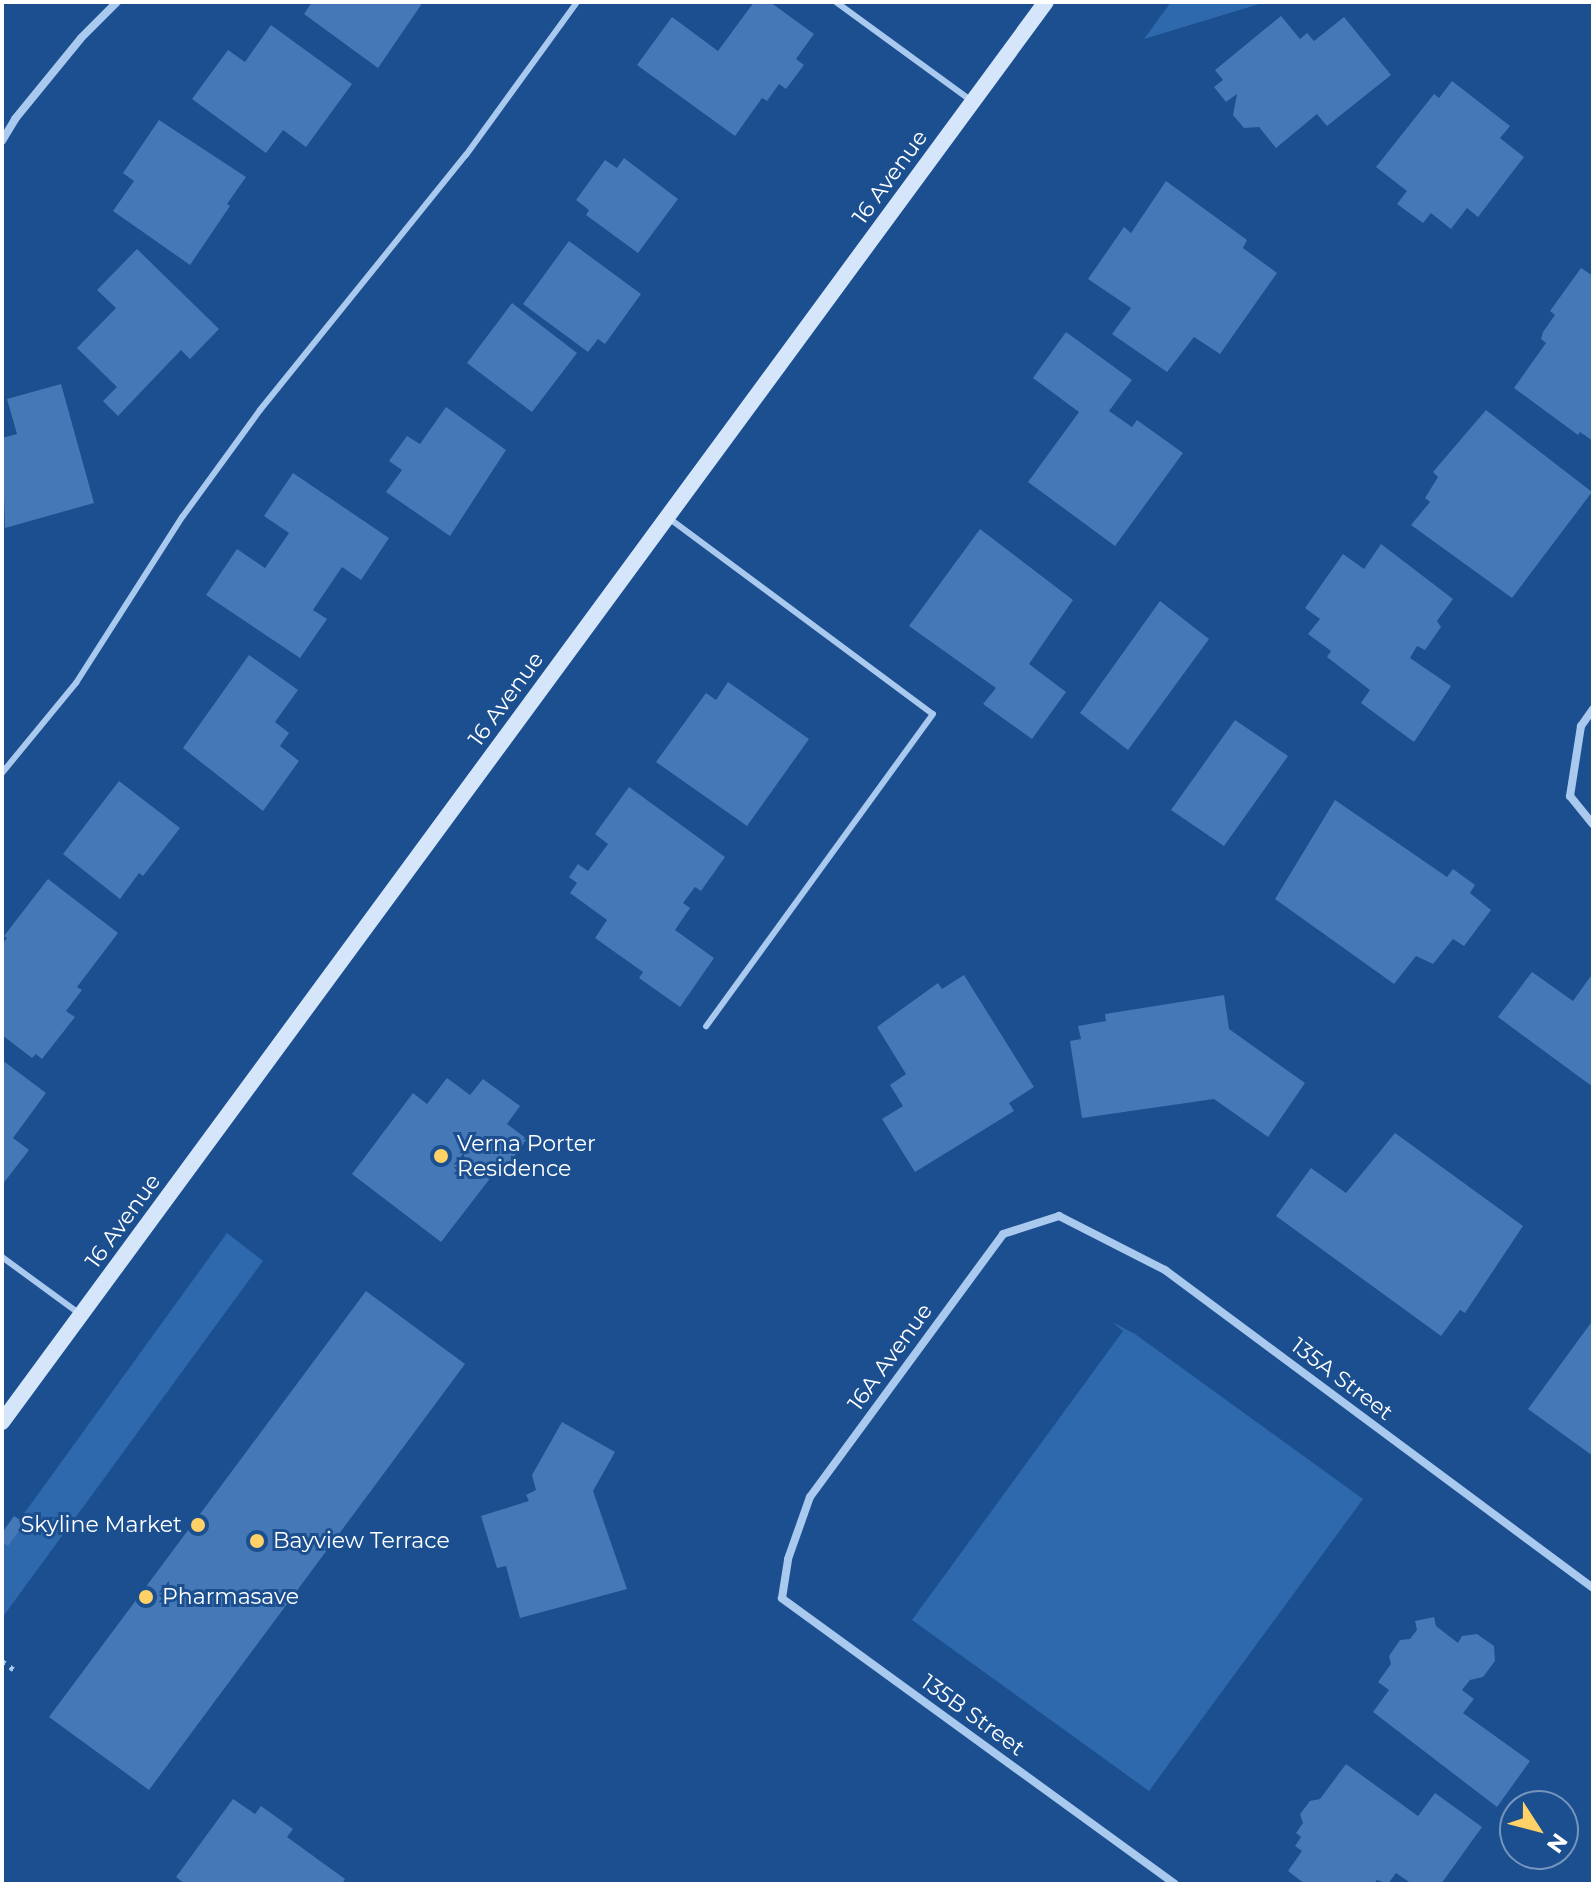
<!DOCTYPE html>
<html>
<head>
<meta charset="utf-8">
<style>
  body { margin:0 }
  #map { position:relative; width:1595px; height:1886px; overflow:hidden; background:#1b4f8f; font-family:Montserrat,sans-serif }
  div>[style] { position:absolute }
  [style*='--x'] { left:calc(var(--x)*1px); top:calc(var(--y)*1px); width:calc(var(--w)*1px); rotate:calc(var(--a)*1deg) }
  .green>* { inset:0; background:#2e69ad }
  .building>* { inset:0; background:#4478b7 }
  .path>* { height:5px; margin-top:-2.5px; transform-origin:0; background:repeating-linear-gradient(90deg,#a9c9ee 0 4px,transparent 0 10px) }
  .lane>* { height:6px; margin:-3px; padding:0 3px; transform-origin:3px; border-radius:3px; background:#a9c9ee }
  .street>* { height:8px; margin:-4px; padding:0 4px; transform-origin:4px; border-radius:4px; background:#a9c9ee }
  .secondary>* { height:16px; margin:-8px; padding:0 8px; transform-origin:8px; border-radius:8px; background:#d6e6fa }
  .dots>* { width:22px; height:22px; translate:-50% -50%; box-sizing:border-box; border:4px solid #1b4f8f; border-radius:50% }
  span { translate:-50% -50%; white-space:nowrap; text-align:center; line-height:1.15; -webkit-text-stroke:6px #1b4f8f; paint-order:stroke }
  .street-label { font-size:22px; color:#fff }
  .poi-label { font-size:22px; color:#fff }
  .left { translate:0 -50%; text-align:left }
  .right { translate:-100% -50%; text-align:right }
  .frame { position:absolute; inset:0; border:4px solid #fff; pointer-events:none }
  .north { position:absolute; left:1499px; top:1790px; width:80px; height:80px; box-sizing:border-box; background:#1b4f8f; border:2px solid #7695bc; border-radius:50%; rotate:126deg; font-size:22px; font-weight:700; line-height:32px; text-align:center; color:#fff }
  .north::after { content:''; display:block; margin:auto; width:28px; height:36px; background:#ffd166; clip-path:polygon(50% 0,100% 100%,50% 72%,0 100%) }
</style>
</head>
<body>
<div id="map">
  <div class="green">
    <i style="clip-path:polygon(1171px 2px,1266px 2px,1144px 39px)"></i>
    <i style="clip-path:polygon(227px 1233px,263px 1261px,2px 1618px,2px 1544px)"></i>
    <i style="clip-path:polygon(1112px 1322px,1135px 1334px,1363px 1499px,1149px 1791px,912px 1620px,1123px 1331px)"></i>
  </div>
  <div class="building">
    <i style="clip-path:polygon(312px 2px,423px 2px,378px 68px,304px 14px)"></i>
    <i style="clip-path:polygon(754px 2px,770px 2px,814px 34px,796px 59px,804px 65px,786px 89px,779px 84px,767px 101px,762px 98px,735px 136px,637px 65px,672px 17px,718px 51px)"></i>
    <i style="clip-path:polygon(1281px 16px,1300px 39px,1307px 33px,1314px 41px,1344px 17px,1391px 75px,1327px 126px,1317px 114px,1276px 148px,1259px 127px,1244px 128px,1233px 115px,1237px 94px,1226px 102px,1214px 87px,1223px 80px,1215px 70px)"></i>
    <i style="clip-path:polygon(271px 25px,352px 84px,306px 147px,283px 130px,266px 153px,192px 99px,228px 50px,245px 62px)"></i>
    <i style="clip-path:polygon(1452px 81px,1510px 126px,1500px 138px,1524px 157px,1478px 217px,1467px 208px,1451px 229px,1431px 213px,1423px 223px,1397px 204px,1407px 191px,1376px 167px,1434px 94px,1439px 98px)"></i>
    <i style="clip-path:polygon(159px 120px,246px 177px,227px 204px,230px 206px,190px 265px,113px 211px,134px 181px,123px 173px)"></i>
    <i style="clip-path:polygon(624px 158px,678px 199px,638px 253px,586px 215px,589px 210px,576px 200px,605px 160px,617px 168px)"></i>
    <i style="clip-path:polygon(1166px 181px,1247px 240px,1243px 248px,1277px 273px,1220px 354px,1194px 337px,1167px 372px,1112px 334px,1131px 308px,1088px 279px,1124px 227px,1131px 233px)"></i>
    <i style="clip-path:polygon(569px 241px,641px 294px,605px 344px,598px 339px,588px 352px,523px 304px)"></i>
    <i style="clip-path:polygon(137px 249px,219px 329px,190px 359px,181px 350px,118px 416px,103px 401px,117px 387px,77px 348px,116px 308px,97px 290px)"></i>
    <i style="clip-path:polygon(1581px 268px,1593px 276px,1593px 441px,1580px 432px,1578px 435px,1514px 388px,1546px 343px,1541px 339px,1543px 332px,1555px 315px,1550px 311px)"></i>
    <i style="clip-path:polygon(512px 303px,577px 353px,532px 412px,467px 363px)"></i>
    <i style="clip-path:polygon(1066px 332px,1132px 380px,1109px 411px,1132px 427px,1137px 420px,1183px 453px,1115px 546px,1028px 482px,1079px 412px,1033px 378px)"></i>
    <i style="clip-path:polygon(61px 384px,94px 503px,5px 528px,2px 438px,17px 434px,7px 399px)"></i>
    <i style="clip-path:polygon(446px 407px,506px 450px,450px 536px,386px 492px,402px 470px,389px 461px,407px 436px,420px 444px)"></i>
    <i style="clip-path:polygon(1486px 410px,1592px 492px,1512px 598px,1411px 525px,1430px 502px,1425px 498px,1438px 477px,1433px 472px)"></i>
    <i style="clip-path:polygon(293px 473px,389px 538px,361px 580px,342px 567px,313px 610px,327px 619px,300px 658px,206px 595px,237px 549px,265px 568px,289px 533px,264px 516px)"></i>
    <i style="clip-path:polygon(980px 529px,1073px 600px,1029px 664px,1066px 692px,1032px 739px,983px 704px,996px 688px,909px 626px)"></i>
    <i style="clip-path:polygon(1381px 544px,1453px 599px,1437px 621px,1441px 627px,1425px 650px,1417px 646px,1410px 658px,1451px 686px,1414px 742px,1361px 703px,1370px 690px,1327px 657px,1331px 651px,1308px 634px,1320px 619px,1305px 608px,1343px 554px,1364px 569px)"></i>
    <i style="clip-path:polygon(1160px 601px,1209px 639px,1128px 750px,1080px 713px)"></i>
    <i style="clip-path:polygon(249px 655px,298px 690px,275px 722px,289px 733px,280px 746px,299px 761px,263px 811px,183px 748px)"></i>
    <i style="clip-path:polygon(728px 682px,809px 739px,747px 826px,656px 762px,706px 693px,716px 700px)"></i>
    <i style="clip-path:polygon(1235px 720px,1288px 756px,1224px 846px,1171px 810px)"></i>
    <i style="clip-path:polygon(119px 781px,180px 828px,143px 876px,139px 873px,120px 899px,63px 854px)"></i>
    <i style="clip-path:polygon(629px 787px,725px 857px,701px 891px,695px 887px,683px 903px,690px 908px,675px 930px,714px 958px,680px 1007px,639px 978px,643px 972px,595px 938px,607px 920px,570px 893px,577px 883px,569px 877px,578px 864px,588px 871px,608px 844px,595px 834px)"></i>
    <i style="clip-path:polygon(1335px 800px,1447px 877px,1453px 869px,1475px 885px,1470px 893px,1491px 910px,1464px 946px,1453px 939px,1433px 964px,1416px 956px,1394px 984px,1275px 899px)"></i>
    <i style="clip-path:polygon(48px 879px,118px 933px,77px 987px,82px 990px,66px 1011px,75px 1017px,42px 1059px,36px 1054px,32px 1058px,2px 1035px,2px 944px,7px 938px,4px 936px)"></i>
    <i style="clip-path:polygon(1532px 972px,1573px 1001px,1593px 973px,1593px 1087px,1498px 1017px)"></i>
    <i style="clip-path:polygon(964px 975px,1034px 1087px,1009px 1103px,1014px 1111px,915px 1172px,882px 1119px,903px 1106px,890px 1085px,906px 1074px,877px 1027px,938px 983px,942px 989px)"></i>
    <i style="clip-path:polygon(1224px 995px,1229px 1029px,1305px 1083px,1268px 1137px,1214px 1099px,1082px 1118px,1070px 1041px,1081px 1039px,1078px 1026px,1106px 1021px,1105px 1014px)"></i>
    <i style="clip-path:polygon(2px 1060px,46px 1093px,13px 1138px,29px 1150px,2px 1185px)"></i>
    <i style="clip-path:polygon(447px 1078px,470px 1095px,483px 1079px,520px 1106px,507px 1124px,527px 1139px,500px 1176px,495px 1172px,441px 1242px,352px 1174px,413px 1093px,427px 1104px)"></i>
    <i style="clip-path:polygon(1395px 1133px,1523px 1226px,1465px 1313px,1460px 1310px,1441px 1336px,1276px 1216px,1311px 1168px,1346px 1193px)"></i>
    <i style="clip-path:polygon(366px 1291px,465px 1364px,149px 1790px,49px 1717px)"></i>
    <i style="clip-path:polygon(1593px 1320px,1593px 1456px,1528px 1409px)"></i>
    <i style="clip-path:polygon(562px 1422px,615px 1452px,593px 1491px,627px 1589px,520px 1618px,506px 1566px,497px 1568px,481px 1516px,529px 1501px,526px 1495px,536px 1490px,532px 1475px)"></i>
    <i style="clip-path:polygon(14px 1516px,25px 1523px,8px 1546px,2px 1542px,2px 1533px)"></i>
    <i style="clip-path:polygon(1434px 1617px,1436px 1626px,1458px 1643px,1462px 1636px,1477px 1634px,1494px 1646px,1495px 1661px,1483px 1677px,1470px 1680px,1462px 1690px,1474px 1699px,1463px 1713px,1530px 1761px,1497px 1807px,1373px 1712px,1389px 1690px,1378px 1682px,1391px 1664px,1389px 1656px,1400px 1640px,1410px 1639px,1417px 1630px,1415px 1621px)"></i>
    <i style="clip-path:polygon(1346px 1764px,1418px 1816px,1435px 1793px,1482px 1827px,1441px 1884px,1412px 1884px,1396px 1873px,1388px 1884px,1377px 1880px,1374px 1884px,1305px 1884px,1288px 1871px,1302px 1851px,1295px 1846px,1301px 1837px,1296px 1833px,1303px 1823px,1300px 1814px,1310px 1801px,1320px 1799px)"></i>
    <i style="clip-path:polygon(233px 1799px,255px 1814px,261px 1806px,293px 1829px,287px 1837px,345px 1879px,342px 1884px,185px 1884px,176px 1877px)"></i>
  </div>
  <div class="path">
    <i style="--x:2;--y:1661;--w:17;--a:36"></i>
  </div>
  <div class="lane">
    <i style="--x:836;--y:2;--w:168;--a:36.1"></i>
    <i style="--x:670;--y:519;--w:327;--a:36.6"></i>
    <i style="--x:933;--y:714;--w:386;--a:126"></i>
    <i style="--x:2;--y:773;--w:117;--a:-50.6"></i>
    <i style="--x:76;--y:683;--w:198;--a:-57.4"></i>
    <i style="--x:183;--y:516;--w:131;--a:-54"></i>
    <i style="--x:260;--y:410;--w:328;--a:-51.1"></i>
    <i style="--x:466;--y:155;--w:189;--a:-54"></i>
    <i style="--x:2;--y:1257;--w:97;--a:36.2"></i>
  </div>
  <div class="street">
    <i style="--x:2;--y:141;--w:26;--a:-59"></i>
    <i style="--x:15;--y:119;--w:104;--a:-50.8"></i>
    <i style="--x:81;--y:38;--w:51;--a:-45"></i>
    <i style="--x:1593;--y:709;--w:21;--a:125"></i>
    <i style="--x:1581;--y:726;--w:71;--a:98.9"></i>
    <i style="--x:1570;--y:796;--w:36;--a:51"></i>
    <i style="--x:1175;--y:1884;--w:486;--a:-144"></i>
    <i style="--x:782;--y:1598;--w:39;--a:-81"></i>
    <i style="--x:788;--y:1559;--w:66;--a:-70.5"></i>
    <i style="--x:810;--y:1497;--w:326;--a:-53.7"></i>
    <i style="--x:1003;--y:1234;--w:59;--a:-17.8"></i>
    <i style="--x:1059;--y:1216;--w:119;--a:27"></i>
    <i style="--x:1165;--y:1270;--w:533;--a:36.61"></i>
  </div>
  <div class="secondary">
    <i style="--x:2;--y:1422;--w:1762;--a:-53.68"></i>
  </div>
  <div class="dots">
    <i style="left:441px;top:1156px;background:#ffd166"></i>
    <i style="left:198px;top:1525px;background:#ffd166"></i>
    <i style="left:257px;top:1541px;background:#ffd166"></i>
    <i style="left:146px;top:1597px;background:#ffd166"></i>
  </div>
  <div class="street-label">
    <span style="left:890px;top:177px;rotate:-54deg">16 Avenue</span>
    <span style="left:506px;top:699px;rotate:-54deg">16 Avenue</span>
    <span style="left:123px;top:1221px;rotate:-54deg">16 Avenue</span>
    <span style="left:890px;top:1357px;rotate:-54deg">16A Avenue</span>
    <span style="left:1342px;top:1379px;rotate:37deg">135A Street</span>
    <span style="left:973px;top:1715px;rotate:36deg">135B Street</span>
  </div>
  <div class="poi-label">
    <span class="left" style="left:457px;top:1156px">Verna Porter<br>Residence</span>
    <span class="right" style="left:182px;top:1525px">Skyline Market</span>
    <span class="left" style="left:273px;top:1541px">Bayview Terrace</span>
    <span class="left" style="left:162px;top:1597px">Pharmasave</span>
  </div>
  <div class="frame"></div>
  <div class="north">N</div>
</div>
</body>
</html>
